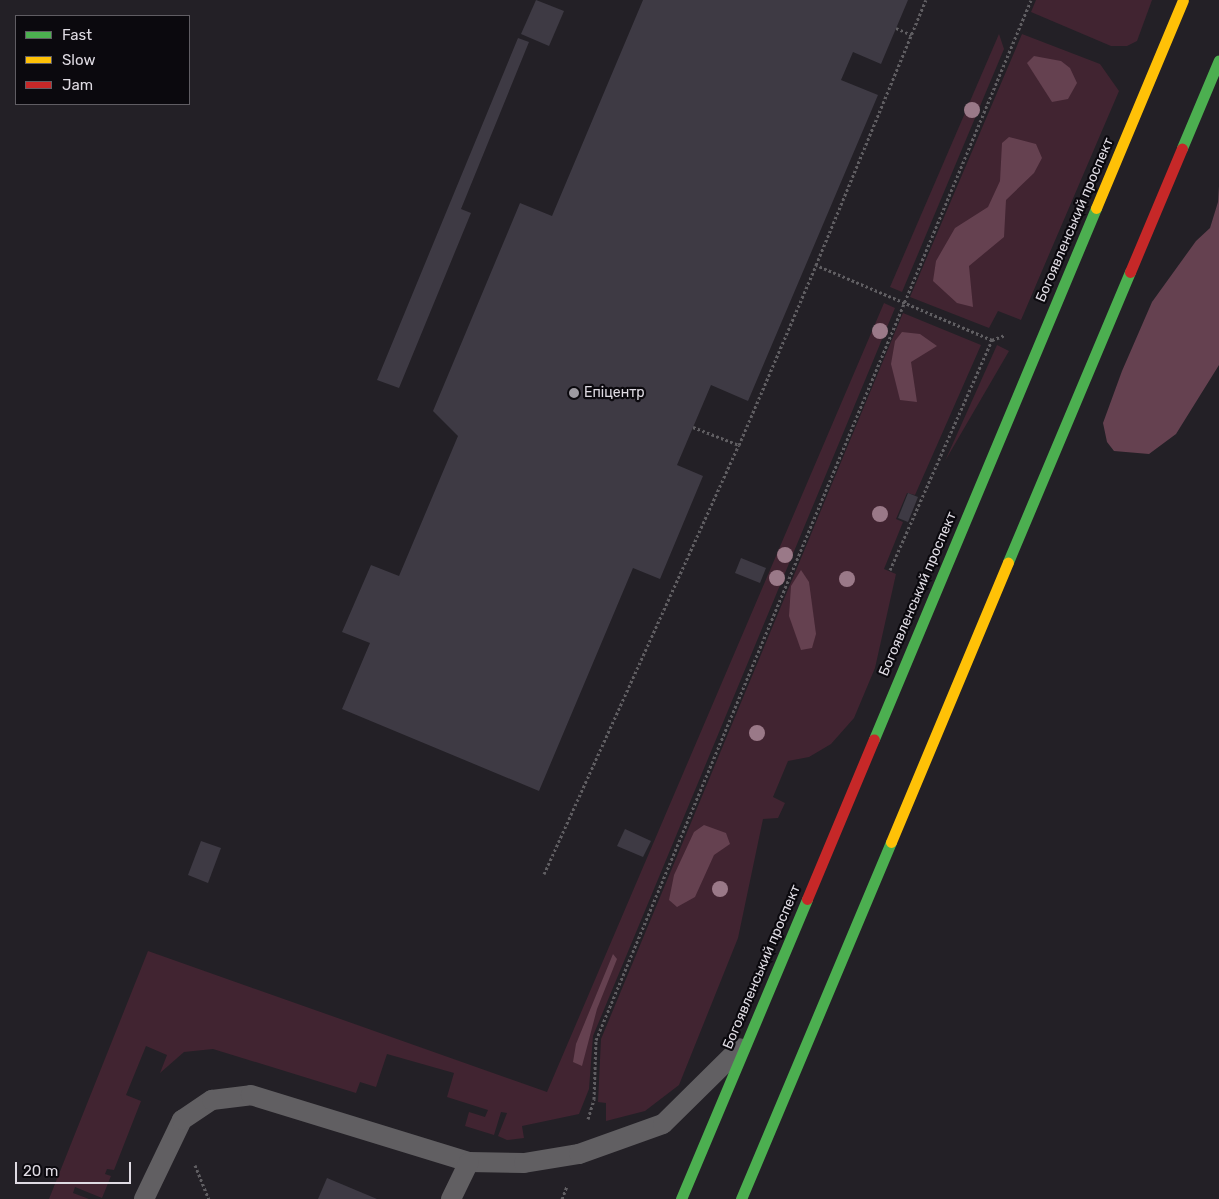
<!DOCTYPE html>
<html>
<head>
<meta charset="utf-8">
<style>
  body { margin:0 }
  #map { position:relative; width:1219px; height:1199px; overflow:hidden; background:#232026; font-family:Rubik,sans-serif }
  div>[style] { position:absolute }
  [style*='--x'] { left:calc(var(--x)*1px); top:calc(var(--y)*1px); width:calc(var(--w)*1px); rotate:calc(var(--a)*1deg) }
  .green>* { inset:0; background:#412431 }
  .forest>* { inset:0; background:#654150 }
  .building>* { inset:0; background:#3e3a44 }
  .path>* { height:3px; margin-top:-1.5px; transform-origin:0; background:repeating-linear-gradient(90deg,#605e62 0 2.5px,transparent 0 5px) }
  .lane>* { height:20px; margin:-10px; padding:0 10px; transform-origin:10px; border-radius:10px; background:#615f62 }
  .fast>* { height:11px; margin:-5.5px; padding:0 5.5px; transform-origin:5.5px; border-radius:5.5px; background:#4caf50 }
  .slow>* { height:11px; margin:-5.5px; padding:0 5.5px; transform-origin:5.5px; border-radius:5.5px; background:#ffc107 }
  .jam>* { height:11px; margin:-5.5px; padding:0 5.5px; transform-origin:5.5px; border-radius:5.5px; background:#c62828 }
  .trees>* { width:16px; height:16px; margin:-8px; border-radius:50%; background:#9a7988 }
  .dots>* { width:14px; height:14px; translate:-50% -50%; box-sizing:border-box; border:2px solid #0b090e; border-radius:50% }
  span { translate:-50% -50%; white-space:nowrap; text-align:center; line-height:1.15; -webkit-text-stroke:4.5px #0b090e; paint-order:stroke }
  .street-label { font-size:14px; color:#dfdbe3 }
  .poi-label { font-size:14px; color:#dfdbe3 }
  .left { translate:0 -50%; text-align:left }
  .legend { position:absolute; left:15px; top:15px; width:175px; height:90px; box-sizing:border-box; background:#0b090e; border:1px solid #605d63; margin:0; padding:6px 9px; list-style:none; font-size:15px; color:#dfdbe3 }
  .legend li { display:flex; align-items:center; gap:10px; height:25px }
  .legend b { width:25px; border:1px solid #605d63 }
  .scale { position:absolute; left:15px; top:1162px; width:116px; height:22px; box-sizing:border-box; border:2px solid #dfdbe3; border-top:0; padding-left:6px; font-size:15px; line-height:18px; white-space:nowrap; color:#dfdbe3; -webkit-text-stroke:4px #0b090e; paint-order:stroke }
</style>
</head>
<body>
<div id="map">
  <div class="green">
    <i style="clip-path:polygon(1036px 0,1152px 0,1137px 41px,1127px 46px,1111px 46px,1031px 12px)"></i>
    <i style="clip-path:polygon(999px 34px,1004px 49px,902px 292px,890px 287px)"></i>
    <i style="clip-path:polygon(1022px 34px,1100px 64px,1119px 91px,1021px 320px,998px 311px,989px 328px,910px 297px)"></i>
    <i style="clip-path:polygon(884px 303px,895px 308px,593px 1036px,589px 1089px,579px 1114px,522px 1126px,524px 1138px,507px 1140px,498px 1136px,507px 1113px,501px 1112px,494px 1135px,465px 1126px,469px 1112px,485px 1117px,488px 1110px,447px 1097px,454px 1073px,387px 1054px,376px 1087px,360px 1082px,356px 1093px,213px 1049px,184px 1052px,160px 1073px,167px 1055px,146px 1046px,126px 1095px,141px 1101px,114px 1170px,107px 1169px,105px 1174px,111px 1176px,102px 1198px,75px 1187px,73px 1193px,89px 1199px,49px 1199px,148px 951px,547px 1092px)"></i>
    <i style="clip-path:polygon(903px 313px,981px 345px,915px 495px,907px 493px,896px 519px,903px 522px,884px 569px,896px 574px,875px 668px,854px 718px,831px 744px,809px 757px,788px 761px,773px 797px,785px 803px,778px 818px,763px 819px,738px 938px,679px 1085px,645px 1111px,606px 1121px,606px 1103px,598px 1102px,601px 1039px)"></i>
    <i style="clip-path:polygon(997px 345px,1009px 351px,945px 461px)"></i>
  </div>
  <div class="forest">
    <i style="clip-path:polygon(1034px 56px,1061px 61px,1070px 68px,1077px 83px,1068px 99px,1052px 102px,1027px 63px)"></i>
    <i style="clip-path:polygon(1009px 137px,1036px 144px,1042px 158px,1034px 173px,1006px 200px,1004px 237px,969px 266px,973px 307px,957px 303px,933px 281px,936px 261px,955px 228px,988px 207px,1000px 181px,1002px 143px)"></i>
    <i style="clip-path:polygon(1219px 186px,1219px 365px,1176px 434px,1149px 454px,1114px 451px,1107px 442px,1103px 423px,1122px 371px,1152px 302px,1196px 241px,1210px 228px,1218px 202px)"></i>
    <i style="clip-path:polygon(902px 332px,920px 334px,937px 346px,911px 362px,917px 402px,900px 400px,891px 364px,895px 341px)"></i>
    <i style="clip-path:polygon(801px 570px,809px 582px,816px 634px,812px 648px,801px 650px,789px 616px,791px 586px)"></i>
    <i style="clip-path:polygon(704px 825px,726px 833px,730px 844px,714px 855px,695px 897px,677px 907px,669px 900px,674px 875px,694px 832px)"></i>
    <i style="clip-path:polygon(613px 954px,617px 959px,597px 1009px,582px 1066px,573px 1062px,576px 1044px)"></i>
  </div>
  <div class="building">
    <i style="clip-path:polygon(536px 0,564px 11px,549px 46px,521px 34px)"></i>
    <i style="clip-path:polygon(643px 0,908px 0,881px 64px,853px 52px,841px 80px,878px 95px,748px 401px,711px 385px,677px 465px,703px 476px,660px 579px,633px 568px,539px 791px,342px 709px,370px 643px,342px 632px,371px 565px,399px 576px,458px 436px,433px 411px,520px 203px,552px 216px)"></i>
    <i style="clip-path:polygon(518px 38px,529px 42px,461px 209px,471px 213px,399px 388px,377px 380px)"></i>
    <i style="clip-path:polygon(908px 493px,918px 497px,908px 522px,898px 518px)"></i>
    <i style="clip-path:polygon(741px 558px,766px 568px,760px 583px,735px 573px)"></i>
    <i style="clip-path:polygon(625px 829px,651px 841px,643px 857px,617px 846px)"></i>
    <i style="clip-path:polygon(201px 841px,221px 848px,208px 883px,188px 875px)"></i>
    <i style="clip-path:polygon(327px 1178px,377px 1199px,318px 1199px)"></i>
  </div>
  <div class="path">
    <i style="--x:896;--y:28;--w:17;--a:24"></i>
    <i style="--x:992;--y:340;--w:14;--a:-21"></i>
    <i style="--x:693;--y:427;--w:49;--a:21.4"></i>
    <i style="--x:890;--y:570;--w:252;--a:-66.1"></i>
    <i style="--x:992;--y:340;--w:191;--a:-156.9"></i>
    <i style="--x:816;--y:265;--w:287;--a:-67.5"></i>
    <i style="--x:544;--y:874;--w:471;--a:-65.6"></i>
    <i style="--x:739;--y:445;--w:196;--a:-66.8"></i>
    <i style="--x:588;--y:1119;--w:21;--a:-73"></i>
    <i style="--x:594;--y:1099;--w:59;--a:-88.1"></i>
    <i style="--x:596;--y:1040;--w:1127;--a:-67.3"></i>
    <i style="--x:195;--y:1165;--w:37;--a:68"></i>
    <i style="--x:562;--y:1199;--w:14;--a:-69"></i>
  </div>
  <div class="lane">
    <i style="--x:144;--y:1199;--w:88;--a:-64.3"></i>
    <i style="--x:182;--y:1120;--w:36;--a:-34"></i>
    <i style="--x:212;--y:1100;--w:39;--a:-7"></i>
    <i style="--x:251;--y:1095;--w:228;--a:17.1"></i>
    <i style="--x:469;--y:1162;--w:55;--a:1"></i>
    <i style="--x:524;--y:1163;--w:56;--a:-9.3"></i>
    <i style="--x:579;--y:1154;--w:89;--a:-19.7"></i>
    <i style="--x:663;--y:1124;--w:108;--a:-44.6"></i>
    <i style="--x:451;--y:1199;--w:41;--a:-64.1"></i>
  </div>
  <div class="fast">
    <i style="--x:1182;--y:148;--w:95;--a:-67.2"></i>
    <i style="--x:1008;--y:562;--w:315;--a:-67.2"></i>
    <i style="--x:874;--y:739;--w:576;--a:-67.31"></i>
    <i style="--x:681;--y:1199;--w:325;--a:-67.2"></i>
    <i style="--x:741;--y:1199;--w:387;--a:-67.2"></i>
  </div>
  <div class="slow">
    <i style="--x:1096;--y:208;--w:225;--a:-67.3"></i>
    <i style="--x:891;--y:842;--w:303;--a:-67.3"></i>
  </div>
  <div class="jam">
    <i style="--x:1130;--y:272;--w:134;--a:-67.2"></i>
    <i style="--x:807;--y:899;--w:173;--a:-67.3"></i>
  </div>
  <div class="trees">
    <i style="left:972px;top:110px"></i>
    <i style="left:880px;top:331px"></i>
    <i style="left:880px;top:514px"></i>
    <i style="left:785px;top:555px"></i>
    <i style="left:777px;top:578px"></i>
    <i style="left:847px;top:579px"></i>
    <i style="left:757px;top:733px"></i>
    <i style="left:720px;top:889px"></i>
  </div>
  <div class="dots">
    <i style="left:574px;top:393px;background:#9d9aa1"></i>
  </div>
  <div class="street-label">
    <span style="left:1075px;top:220px;rotate:-67deg">Богоявленський проспект</span>
    <span style="left:918px;top:594px;rotate:-67deg">Богоявленський проспект</span>
    <span style="left:762px;top:967px;rotate:-67deg">Богоявленський проспект</span>
  </div>
  <div class="poi-label">
    <span class="left" style="left:584px;top:393px">Епіцентр</span>
  </div>
  <ul class="legend">
  <li><b style="height:6px;background:#4caf50"></b>Fast</li>
  <li><b style="height:6px;background:#ffc107"></b>Slow</li>
  <li><b style="height:6px;background:#c62828"></b>Jam</li>
  </ul>
  <div class="scale">20 m</div>
</div>
</body>
</html>
